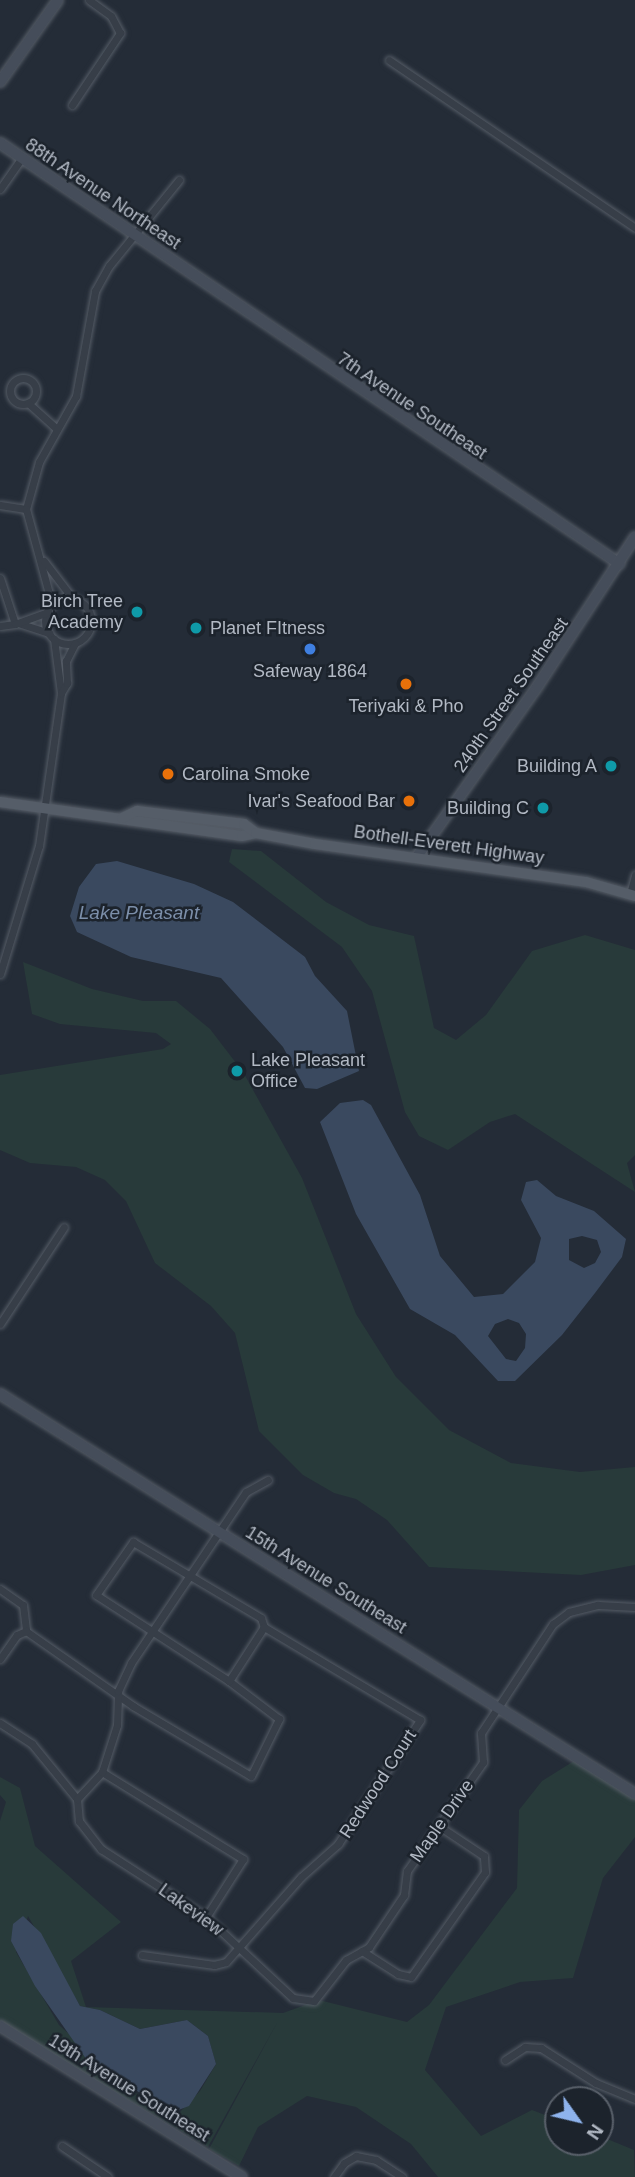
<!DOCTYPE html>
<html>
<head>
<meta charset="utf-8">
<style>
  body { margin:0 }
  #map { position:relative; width:635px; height:2177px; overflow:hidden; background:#242c37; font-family:Helvetica,sans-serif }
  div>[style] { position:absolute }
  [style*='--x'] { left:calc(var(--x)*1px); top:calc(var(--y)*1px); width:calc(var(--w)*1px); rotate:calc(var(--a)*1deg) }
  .green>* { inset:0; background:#283a3a }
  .water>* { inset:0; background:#3a495f }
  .roads { filter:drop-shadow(0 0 2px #555c66) drop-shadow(0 0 2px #555c66) }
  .street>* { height:7px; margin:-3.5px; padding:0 3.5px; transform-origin:3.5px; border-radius:3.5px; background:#373e48 }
  .street>.ring { margin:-3.5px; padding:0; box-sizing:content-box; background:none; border:7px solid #373e48; border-radius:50% }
  .secondary>* { height:10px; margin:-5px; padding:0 5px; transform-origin:5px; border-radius:5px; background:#454d5a }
  .primary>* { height:10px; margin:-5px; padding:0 5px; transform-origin:5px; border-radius:5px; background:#555d68 }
  .dots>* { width:19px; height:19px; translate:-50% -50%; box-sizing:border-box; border:4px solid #1c232c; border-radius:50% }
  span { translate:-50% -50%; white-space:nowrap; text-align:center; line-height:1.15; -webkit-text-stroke:5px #1c232c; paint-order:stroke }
  .street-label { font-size:18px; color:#b2b9c4 }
  .poi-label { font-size:18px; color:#b2b9c4 }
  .right { translate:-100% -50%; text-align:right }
  .left { translate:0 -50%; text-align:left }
  .water-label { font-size:19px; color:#7c8faa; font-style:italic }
  .north { position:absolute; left:544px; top:2086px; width:70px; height:70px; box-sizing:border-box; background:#1c232c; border:2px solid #585f69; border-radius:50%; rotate:124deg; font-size:19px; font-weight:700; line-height:28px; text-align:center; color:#b2b9c4 }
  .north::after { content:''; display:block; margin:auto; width:24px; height:32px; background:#8eb3ed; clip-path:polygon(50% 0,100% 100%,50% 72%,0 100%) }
</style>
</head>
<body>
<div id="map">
  <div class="green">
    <i style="clip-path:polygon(232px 849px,261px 851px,326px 902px,369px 925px,414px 936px,434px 1028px,456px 1040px,486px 1015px,532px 951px,585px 935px,635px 950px,635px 1155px,627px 1163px,635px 1192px,515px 1114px,490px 1122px,448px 1150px,419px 1136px,405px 1112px,372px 991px,342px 947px,229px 862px)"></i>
    <i style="clip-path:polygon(23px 962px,92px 989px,143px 1001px,176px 1001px,210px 1029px,243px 1072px,302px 1178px,356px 1314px,396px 1377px,449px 1430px,511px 1463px,580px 1472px,635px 1467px,635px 1565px,581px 1575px,429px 1567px,387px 1520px,356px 1499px,334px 1493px,303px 1475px,259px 1431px,235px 1333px,211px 1306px,155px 1263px,126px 1201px,105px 1180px,76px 1167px,30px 1163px,0 1150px,0 1075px,163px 1049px,171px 1044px,156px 1033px,60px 1024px,32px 1014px)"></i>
    <i style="clip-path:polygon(evenodd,582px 1756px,635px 1788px,635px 1837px,603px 1878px,573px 1978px,520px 1982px,446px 2007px,425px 2070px,481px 2136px,532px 2110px,558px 2120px,558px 2142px,600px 2142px,600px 2136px,634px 2150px,635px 2177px,438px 2177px,411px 2144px,356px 2107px,307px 2096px,258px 2127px,239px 2166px,209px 2149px,278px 2021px,208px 2147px,0 2023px,0 1821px,6px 1802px,0 1795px,0 1777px,20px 1788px,35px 1846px,121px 1922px,71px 1961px,86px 2007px,283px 2013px,319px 2000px,407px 2022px,429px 2005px,517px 1888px,519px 1810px,542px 1781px,582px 1756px,28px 1916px,80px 2006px,100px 2010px,140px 2029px,187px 2020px,208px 2036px,216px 2064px,200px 2091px,179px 2113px,134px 2092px,59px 2025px,16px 1952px,28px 1916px)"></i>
  </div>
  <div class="water">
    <i style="clip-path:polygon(117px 861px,194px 884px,233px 902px,305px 957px,315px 976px,347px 1011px,359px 1071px,317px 1089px,305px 1088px,283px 1047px,221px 978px,131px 957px,77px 932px,70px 916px,79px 887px,96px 864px)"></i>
    <i style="clip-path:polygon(evenodd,363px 1100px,371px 1105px,420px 1195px,440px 1256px,474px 1297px,503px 1294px,535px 1262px,541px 1238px,521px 1200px,526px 1182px,537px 1180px,556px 1196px,594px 1211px,626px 1239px,622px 1257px,595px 1293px,562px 1335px,515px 1381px,498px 1381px,455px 1335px,410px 1309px,356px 1214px,320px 1122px,340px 1103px,363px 1100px,582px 1236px,597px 1240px,601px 1252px,595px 1263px,584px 1268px,569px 1260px,569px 1239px,582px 1236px,363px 1100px,508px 1319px,519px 1323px,526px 1334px,525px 1348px,516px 1361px,506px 1359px,488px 1336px,495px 1324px,508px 1319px)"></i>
    <i style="clip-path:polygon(23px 1916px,41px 1933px,80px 2006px,100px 2010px,140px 2029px,187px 2020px,208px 2036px,216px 2064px,189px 2106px,173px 2112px,89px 2063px,35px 1986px,11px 1941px,13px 1924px)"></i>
  </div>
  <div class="roads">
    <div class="street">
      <i style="--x:389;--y:60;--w:298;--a:34.3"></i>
      <i style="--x:72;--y:105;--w:87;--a:-56.3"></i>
      <i style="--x:120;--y:33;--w:19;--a:-118"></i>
      <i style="--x:111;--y:16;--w:27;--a:-144"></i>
      <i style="--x:0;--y:189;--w:38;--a:-55"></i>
      <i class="ring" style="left:10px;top:378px;width:19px;height:19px"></i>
      <i style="--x:28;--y:403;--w:39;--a:42"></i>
      <i style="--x:0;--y:505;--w:26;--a:9"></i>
      <i style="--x:26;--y:509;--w:49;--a:-74.5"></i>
      <i style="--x:39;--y:462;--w:76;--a:-60.7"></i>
      <i style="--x:76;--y:396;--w:107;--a:-79.7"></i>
      <i style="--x:95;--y:291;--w:29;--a:-61"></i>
      <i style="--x:109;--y:266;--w:111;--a:-50.9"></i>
      <i style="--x:26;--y:509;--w:99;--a:74.8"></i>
      <i style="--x:44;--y:561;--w:48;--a:52.7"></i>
      <i style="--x:0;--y:578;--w:48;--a:71.9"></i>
      <i style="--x:15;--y:624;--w:15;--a:172"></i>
      <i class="ring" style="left:45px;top:598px;width:39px;height:39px"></i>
      <i style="--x:18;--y:623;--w:33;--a:18"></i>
      <i style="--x:15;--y:624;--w:35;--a:-20"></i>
      <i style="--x:54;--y:639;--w:54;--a:82.6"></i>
      <i style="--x:630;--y:894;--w:20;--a:-75"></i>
      <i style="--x:0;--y:974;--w:134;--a:-73.1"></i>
      <i style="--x:39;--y:846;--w:155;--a:-81.8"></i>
      <i style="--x:61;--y:693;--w:12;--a:-59"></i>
      <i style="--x:67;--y:683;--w:22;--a:-93"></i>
      <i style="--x:66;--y:661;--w:20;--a:-63"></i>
      <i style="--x:0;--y:1324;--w:116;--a:-56.6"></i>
      <i style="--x:0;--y:1589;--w:28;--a:35"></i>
      <i style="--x:23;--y:1605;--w:26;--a:83"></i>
      <i style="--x:26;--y:1631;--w:131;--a:35"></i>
      <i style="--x:133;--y:1706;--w:137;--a:30.7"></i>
      <i style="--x:251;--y:1776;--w:64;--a:-63.8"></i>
      <i style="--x:279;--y:1719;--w:63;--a:-142.8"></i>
      <i style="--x:229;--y:1681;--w:158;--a:-147.1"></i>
      <i style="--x:96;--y:1595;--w:65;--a:-55.1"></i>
      <i style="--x:133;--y:1542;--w:149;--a:30.7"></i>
      <i style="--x:261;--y:1618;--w:9;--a:72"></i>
      <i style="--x:0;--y:1659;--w:29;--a:-55"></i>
      <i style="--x:17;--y:1635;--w:10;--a:-24"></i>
      <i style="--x:229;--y:1681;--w:64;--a:-57.1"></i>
      <i style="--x:0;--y:1723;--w:38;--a:33"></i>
      <i style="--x:32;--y:1744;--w:71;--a:50.7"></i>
      <i style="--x:102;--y:1772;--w:166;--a:31.7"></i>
      <i style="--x:243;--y:1859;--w:69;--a:122.5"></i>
      <i style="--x:77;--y:1799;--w:22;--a:85"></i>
      <i style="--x:79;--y:1821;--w:36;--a:52"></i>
      <i style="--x:101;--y:1849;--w:125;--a:32.9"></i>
      <i style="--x:206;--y:1917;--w:119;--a:43"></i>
      <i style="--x:293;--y:1998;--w:21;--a:8"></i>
      <i style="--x:314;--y:2001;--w:52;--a:-52"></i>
      <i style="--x:346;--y:1960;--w:26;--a:-29"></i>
      <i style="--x:369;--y:1947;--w:63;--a:-56.1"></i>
      <i style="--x:404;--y:1895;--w:24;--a:-83"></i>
      <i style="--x:407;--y:1871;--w:133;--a:-55.1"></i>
      <i style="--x:483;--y:1762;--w:29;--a:-94"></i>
      <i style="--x:481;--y:1733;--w:131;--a:-56.6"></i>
      <i style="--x:553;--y:1624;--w:20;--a:-37"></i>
      <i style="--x:569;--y:1612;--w:30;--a:-14"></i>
      <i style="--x:598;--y:1605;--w:37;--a:3"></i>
      <i style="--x:77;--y:1799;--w:37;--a:-47"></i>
      <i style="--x:102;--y:1772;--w:49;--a:-72.3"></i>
      <i style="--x:117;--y:1725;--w:34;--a:-88"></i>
      <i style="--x:118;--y:1691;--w:31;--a:-65"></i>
      <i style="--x:131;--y:1663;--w:206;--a:-56.1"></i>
      <i style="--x:246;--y:1492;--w:25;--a:-29"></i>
      <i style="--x:362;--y:1951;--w:43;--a:32.6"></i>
      <i style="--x:398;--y:1974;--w:13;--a:13"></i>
      <i style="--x:411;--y:1977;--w:128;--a:-54.8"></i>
      <i style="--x:485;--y:1872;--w:16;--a:-94"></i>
      <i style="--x:484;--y:1856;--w:54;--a:-146.3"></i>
      <i style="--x:142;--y:1955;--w:73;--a:7.9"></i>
      <i style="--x:214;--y:1965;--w:12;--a:-14"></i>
      <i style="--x:226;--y:1962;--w:113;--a:-48.6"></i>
      <i style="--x:301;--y:1877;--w:50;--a:-41.7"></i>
      <i style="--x:338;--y:1844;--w:149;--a:-56.5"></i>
      <i style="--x:420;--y:1720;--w:182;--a:-149.2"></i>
      <i style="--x:505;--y:2060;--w:24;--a:-33"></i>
      <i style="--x:525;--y:2047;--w:16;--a:4"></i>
      <i style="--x:541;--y:2048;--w:65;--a:32.5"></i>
      <i style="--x:596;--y:2083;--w:42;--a:22.3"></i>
      <i style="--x:62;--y:2146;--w:55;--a:34"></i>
      <i style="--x:334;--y:2177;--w:17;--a:-54"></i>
      <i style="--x:344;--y:2163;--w:14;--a:-30"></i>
      <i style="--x:356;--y:2156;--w:20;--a:11"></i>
      <i style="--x:376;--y:2160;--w:31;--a:33"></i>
    </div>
    <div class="secondary">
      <i style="--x:0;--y:82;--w:100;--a:-54.7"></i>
      <i style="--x:0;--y:143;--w:749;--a:34.18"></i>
      <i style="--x:416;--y:858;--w:209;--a:-54.7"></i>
      <i style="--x:537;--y:687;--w:179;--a:-56.8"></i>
      <i style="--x:0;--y:1394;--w:750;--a:32.21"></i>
      <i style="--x:0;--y:2026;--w:285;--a:32"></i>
    </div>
    <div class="primary">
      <i style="--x:0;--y:802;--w:244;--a:8"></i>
      <i style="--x:242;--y:836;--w:14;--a:-12"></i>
      <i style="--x:122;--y:818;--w:17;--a:-25"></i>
      <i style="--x:137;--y:811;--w:108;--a:6.9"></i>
      <i style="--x:244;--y:824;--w:15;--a:37"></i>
      <i style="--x:256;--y:833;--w:60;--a:10.6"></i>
      <i style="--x:315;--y:844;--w:274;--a:8"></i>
      <i style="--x:586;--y:882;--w:51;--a:15.9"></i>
    </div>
  </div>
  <div class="dots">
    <i style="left:137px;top:612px;background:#0f9aa8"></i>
    <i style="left:196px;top:628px;background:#0f9aa8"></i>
    <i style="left:310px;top:649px;background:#3f7fe0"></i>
    <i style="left:406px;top:684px;background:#e8710a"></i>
    <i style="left:611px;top:766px;background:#0f9aa8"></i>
    <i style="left:168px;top:774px;background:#e8710a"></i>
    <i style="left:409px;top:801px;background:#e8710a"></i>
    <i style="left:543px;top:808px;background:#0f9aa8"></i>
    <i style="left:237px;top:1071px;background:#0f9aa8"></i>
  </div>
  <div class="street-label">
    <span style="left:103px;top:194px;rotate:34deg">88th Avenue Northeast</span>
    <span style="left:412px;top:406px;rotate:34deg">7th Avenue Southeast</span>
    <span style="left:511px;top:695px;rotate:-55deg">240th Street Southeast</span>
    <span style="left:449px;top:845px;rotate:8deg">Bothell-Everett Highway</span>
    <span style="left:326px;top:1580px;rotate:32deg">15th Avenue Southeast</span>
    <span style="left:378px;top:1784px;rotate:-57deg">Redwood Court</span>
    <span style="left:442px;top:1821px;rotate:-55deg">Maple Drive</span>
    <span style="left:191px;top:1910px;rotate:36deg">Lakeview</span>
    <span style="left:129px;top:2088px;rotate:32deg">19th Avenue Southeast</span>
  </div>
  <div class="poi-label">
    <span class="right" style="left:123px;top:612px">Birch Tree<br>Academy</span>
    <span class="left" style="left:210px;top:628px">Planet FItness</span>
    <span style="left:310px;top:671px">Safeway 1864</span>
    <span style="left:406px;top:706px">Teriyaki &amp; Pho</span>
    <span class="right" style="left:597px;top:766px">Building A</span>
    <span class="left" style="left:182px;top:774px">Carolina Smoke</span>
    <span class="right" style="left:395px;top:801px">Ivar's Seafood Bar</span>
    <span class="right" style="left:529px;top:808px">Building C</span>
    <span class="left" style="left:251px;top:1071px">Lake Pleasant<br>Office</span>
  </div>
  <div class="water-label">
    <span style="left:139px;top:913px">Lake Pleasant</span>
  </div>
  <div class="north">N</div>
</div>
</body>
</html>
